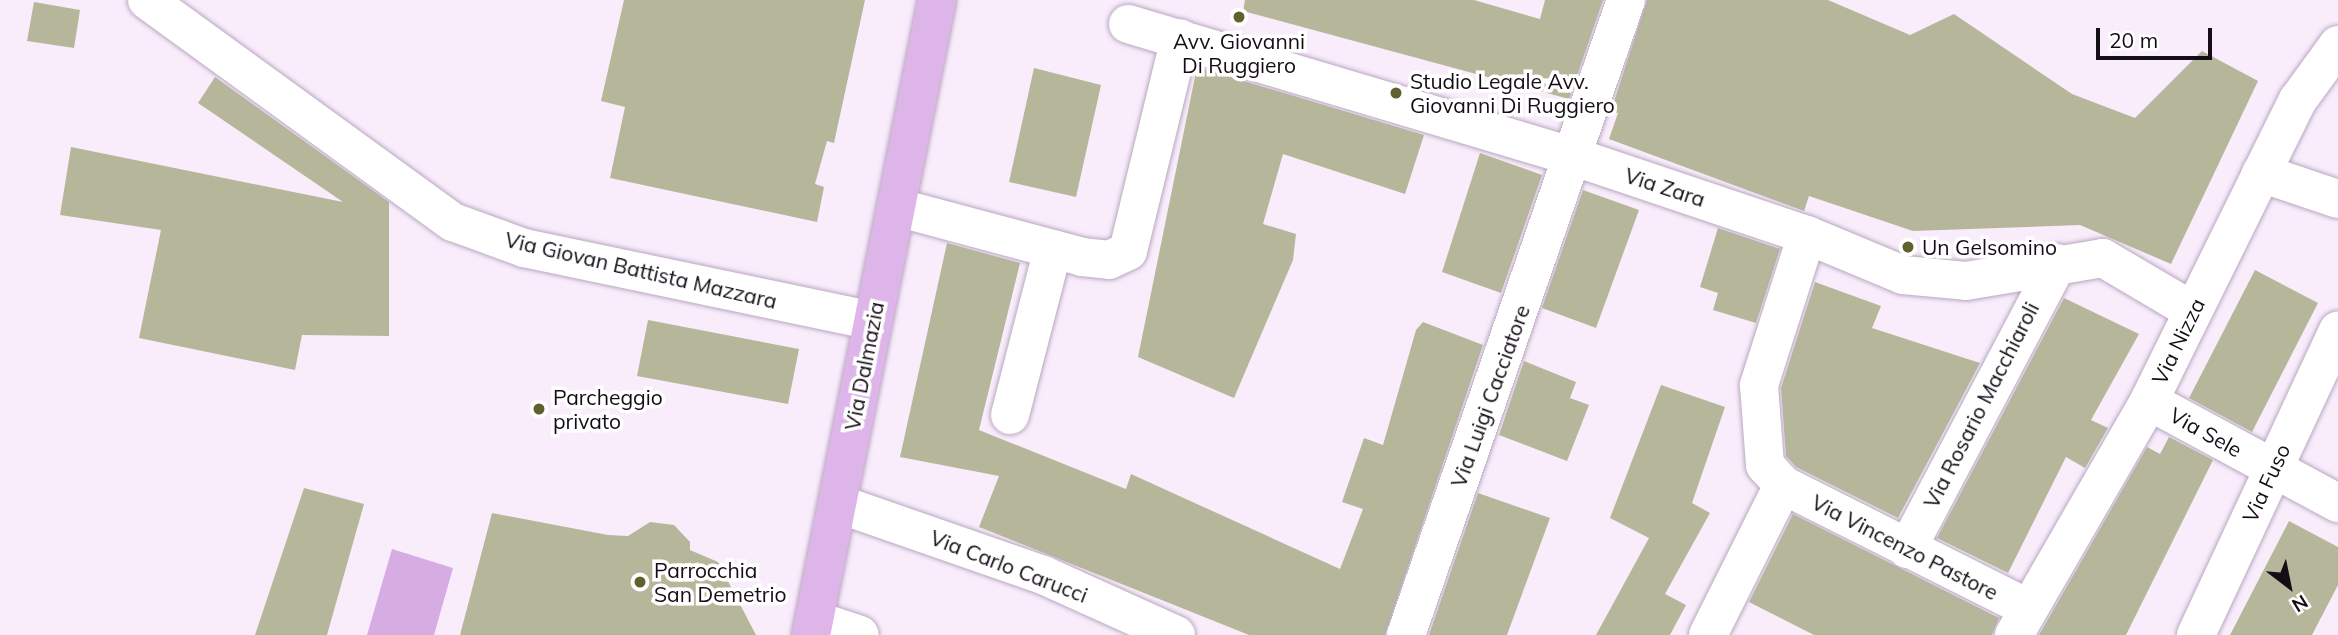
<!DOCTYPE html>
<html>
<head>
<meta charset="utf-8">
<style>
  body { margin:0 }
  #map { position:relative; width:2338px; height:635px; overflow:hidden; background:#f9edfc; font-family:Mulish,sans-serif }
  div>[style] { position:absolute }
  [style*='--x'] { left:calc(var(--x)*1px); top:calc(var(--y)*1px); width:calc(var(--w)*1px); rotate:calc(var(--a)*1deg) }
  .green>* { inset:0; background:#d6ade2 }
  .building>* { inset:0; background:#b6b79a }
  .roads { filter:drop-shadow(0 0 2px #baa7c0) drop-shadow(0 0 2px #baa7c0) }
  .minor>* { height:38px; margin:-19px; padding:0 19px; transform-origin:19px; border-radius:19px; background:#fff }
  .major>* { height:38px; margin:-19px; padding:0 19px; transform-origin:19px; border-radius:19px; background:#ddb5e9 }
  .dots>* { width:19px; height:19px; translate:-50% -50%; box-sizing:border-box; border:4px solid #fff; border-radius:50% }
  span { translate:-50% -50%; white-space:nowrap; text-align:center; line-height:1.15; -webkit-text-stroke:7px #fff; paint-order:stroke }
  .poi-label { font-size:21px; color:#140d16 }
  .left { translate:0 -50%; text-align:left }
  .street-label { font-size:21px; color:#140d16 }
  .north { position:absolute; left:2254px; top:551px; width:70px; height:70px; -webkit-text-stroke:5px #fff; paint-order:stroke; rotate:148deg; font-size:19px; font-weight:700; line-height:28px; text-align:center; color:#140d16 }
  .north::after { content:''; display:block; margin:auto; width:24px; height:32px; background:#140d16; clip-path:polygon(50% 0,100% 100%,50% 72%,0 100%) }
  .scale { position:absolute; left:2096px; top:28px; width:116px; height:32px; box-sizing:border-box; border:4px solid #140d16; border-top:0; padding-left:9px; font-size:21px; line-height:24px; white-space:nowrap; color:#140d16; -webkit-text-stroke:5px #fff; paint-order:stroke }
</style>
</head>
<body>
<div id="map">
  <div class="green">
    <i style="clip-path:polygon(392px 549px,453px 568px,434px 635px,367px 635px)"></i>
  </div>
  <div class="building">
    <i style="clip-path:polygon(624px 0,865px 0,834px 143px,827px 141px,815px 184px,824px 187px,817px 222px,610px 178px,625px 107px,601px 101px)"></i>
    <i style="clip-path:polygon(1245px 0,1474px 0,1540px 19px,1545px 0,1603px 0,1569px 99px,1243px 11px)"></i>
    <i style="clip-path:polygon(1647px 0,1828px 0,1910px 35px,1954px 14px,2072px 94px,2135px 118px,2202px 51px,2258px 81px,2171px 264px,2080px 225px,1913px 231px,1809px 196px,1804px 211px,1609px 139px,1618px 113px,1611px 111px)"></i>
    <i style="clip-path:polygon(34px 2px,80px 10px,74px 48px,27px 41px)"></i>
    <i style="clip-path:polygon(1197px 67px,1424px 135px,1405px 194px,1283px 154px,1263px 224px,1296px 234px,1293px 260px,1234px 398px,1138px 357px)"></i>
    <i style="clip-path:polygon(1034px 68px,1101px 85px,1076px 197px,1009px 182px)"></i>
    <i style="clip-path:polygon(215px 77px,389px 202px,389px 336px,302px 335px,295px 370px,139px 338px,161px 230px,60px 215px,71px 147px,343px 202px,198px 103px)"></i>
    <i style="clip-path:polygon(1480px 153px,1542px 175px,1501px 293px,1442px 272px)"></i>
    <i style="clip-path:polygon(1583px 190px,1639px 210px,1596px 328px,1542px 308px)"></i>
    <i style="clip-path:polygon(1718px 228px,1780px 249px,1756px 323px,1713px 310px,1718px 293px,1700px 287px)"></i>
    <i style="clip-path:polygon(947px 243px,1020px 263px,979px 430px,1126px 489px,1131px 474px,1340px 569px,1363px 509px,1342px 502px,1364px 438px,1383px 445px,1416px 330px,1423px 322px,1483px 345px,1385px 635px,1249px 635px,979px 527px,999px 476px,900px 457px)"></i>
    <i style="clip-path:polygon(2255px 270px,2318px 303px,2252px 432px,2189px 398px)"></i>
    <i style="clip-path:polygon(1815px 282px,1881px 306px,1872px 328px,1980px 363px,1898px 518px,1796px 467px,1786px 456px,1781px 388px)"></i>
    <i style="clip-path:polygon(2064px 298px,2139px 334px,2091px 420px,2108px 428px,2085px 468px,2066px 457px,2008px 573px,1937px 538px)"></i>
    <i style="clip-path:polygon(648px 320px,799px 349px,788px 404px,637px 376px)"></i>
    <i style="clip-path:polygon(1524px 361px,1576px 382px,1570px 398px,1589px 405px,1567px 461px,1499px 435px)"></i>
    <i style="clip-path:polygon(1661px 385px,1725px 407px,1692px 503px,1710px 513px,1665px 594px,1686px 605px,1670px 635px,1596px 635px,1649px 538px,1610px 518px)"></i>
    <i style="clip-path:polygon(2169px 437px,2213px 460px,2126px 635px,2039px 635px,2147px 447px,2160px 454px)"></i>
    <i style="clip-path:polygon(304px 488px,364px 504px,327px 635px,255px 635px)"></i>
    <i style="clip-path:polygon(1478px 493px,1550px 518px,1507px 635px,1429px 635px)"></i>
    <i style="clip-path:polygon(492px 513px,608px 535px,628px 536px,650px 522px,674px 525px,690px 542px,690px 550px,718px 562px,756px 635px,460px 635px)"></i>
    <i style="clip-path:polygon(1793px 514px,1999px 618px,1992px 635px,1814px 635px,1749px 602px)"></i>
    <i style="clip-path:polygon(2289px 521px,2338px 547px,2338px 585px,2312px 635px,2230px 635px)"></i>
  </div>
  <div class="roads">
    <div class="minor">
      <i style="--x:147;--y:0;--w:378;--a:36"></i>
      <i style="--x:453;--y:222;--w:76;--a:20.1"></i>
      <i style="--x:524;--y:248;--w:356;--a:11.8"></i>
      <i style="--x:1128;--y:24;--w:466;--a:16.6"></i>
      <i style="--x:1575;--y:157;--w:245;--a:18.6"></i>
      <i style="--x:1807;--y:235;--w:104;--a:22.6"></i>
      <i style="--x:1903;--y:275;--w:63;--a:5.4"></i>
      <i style="--x:1966;--y:281;--w:139;--a:-9.5"></i>
      <i style="--x:2103;--y:258;--w:104;--a:30.5"></i>
      <i style="--x:2261;--y:173;--w:81;--a:18.7"></i>
      <i style="--x:896;--y:207;--w:193;--a:15"></i>
      <i style="--x:1082;--y:257;--w:27;--a:6"></i>
      <i style="--x:1109;--y:260;--w:21;--a:-25"></i>
      <i style="--x:1128;--y:251;--w:219;--a:-76.3"></i>
      <i style="--x:2149;--y:401;--w:215;--a:28.4"></i>
      <i style="--x:1010;--y:415;--w:171;--a:-75.5"></i>
      <i style="--x:1783;--y:485;--w:274;--a:26.7"></i>
      <i style="--x:839;--y:504;--w:216;--a:19.2"></i>
      <i style="--x:1043;--y:575;--w:146;--a:24.3"></i>
      <i style="--x:1907;--y:549;--w:323;--a:-62.2"></i>
      <i style="--x:815;--y:620;--w:47;--a:18.4"></i>
      <i style="--x:1406;--y:635;--w:672;--a:-70.89"></i>
      <i style="--x:1708;--y:635;--w:168;--a:-63.4"></i>
      <i style="--x:1783;--y:485;--w:27;--a:-132"></i>
      <i style="--x:1765;--y:465;--w:80;--a:-94.3"></i>
      <i style="--x:1759;--y:385;--w:157;--a:-72.3"></i>
      <i style="--x:2014;--y:635;--w:270;--a:-60"></i>
      <i style="--x:2149;--y:401;--w:336;--a:-63.7"></i>
      <i style="--x:2298;--y:100;--w:68;--a:-54"></i>
      <i style="--x:2196;--y:635;--w:336;--a:-65"></i>
    </div>
    <div class="major">
      <i style="--x:811;--y:635;--w:647;--a:-78.78"></i>
    </div>
  </div>
  <div class="dots">
    <i style="left:1239px;top:17px;background:#60612e"></i>
    <i style="left:1396px;top:93px;background:#60612e"></i>
    <i style="left:1908px;top:247px;background:#60612e"></i>
    <i style="left:539px;top:409px;background:#60612e"></i>
    <i style="left:640px;top:582px;background:#60612e"></i>
  </div>
  <div class="poi-label">
    <span style="left:1239px;top:53px">Avv. Giovanni<br>Di Ruggiero</span>
    <span class="left" style="left:1410px;top:93px">Studio Legale Avv.<br>Giovanni Di Ruggiero</span>
    <span class="left" style="left:1922px;top:247px">Un Gelsomino</span>
    <span class="left" style="left:553px;top:409px">Parcheggio<br>privato</span>
    <span class="left" style="left:654px;top:582px">Parrocchia<br>San Demetrio</span>
  </div>
  <div class="street-label">
    <span style="left:1665px;top:187px;rotate:18deg">Via Zara</span>
    <span style="left:641px;top:270px;rotate:13deg">Via Giovan Battista Mazzara</span>
    <span style="left:2178px;top:341px;rotate:-64deg">Via Nizza</span>
    <span style="left:864px;top:366px;rotate:-79deg">Via Dalmazia</span>
    <span style="left:1490px;top:396px;rotate:-70deg">Via Luigi Cacciatore</span>
    <span style="left:1981px;top:405px;rotate:-63deg">Via Rosario Macchiaroli</span>
    <span style="left:2206px;top:432px;rotate:29deg">Via Sele</span>
    <span style="left:2266px;top:483px;rotate:-65deg">Via Fuso</span>
    <span style="left:1905px;top:547px;rotate:27deg">Via Vincenzo Pastore</span>
    <span style="left:1009px;top:566px;rotate:21deg">Via Carlo Carucci</span>
  </div>
  <div class="north">N</div>
  <div class="scale">20 m</div>
</div>
</body>
</html>
